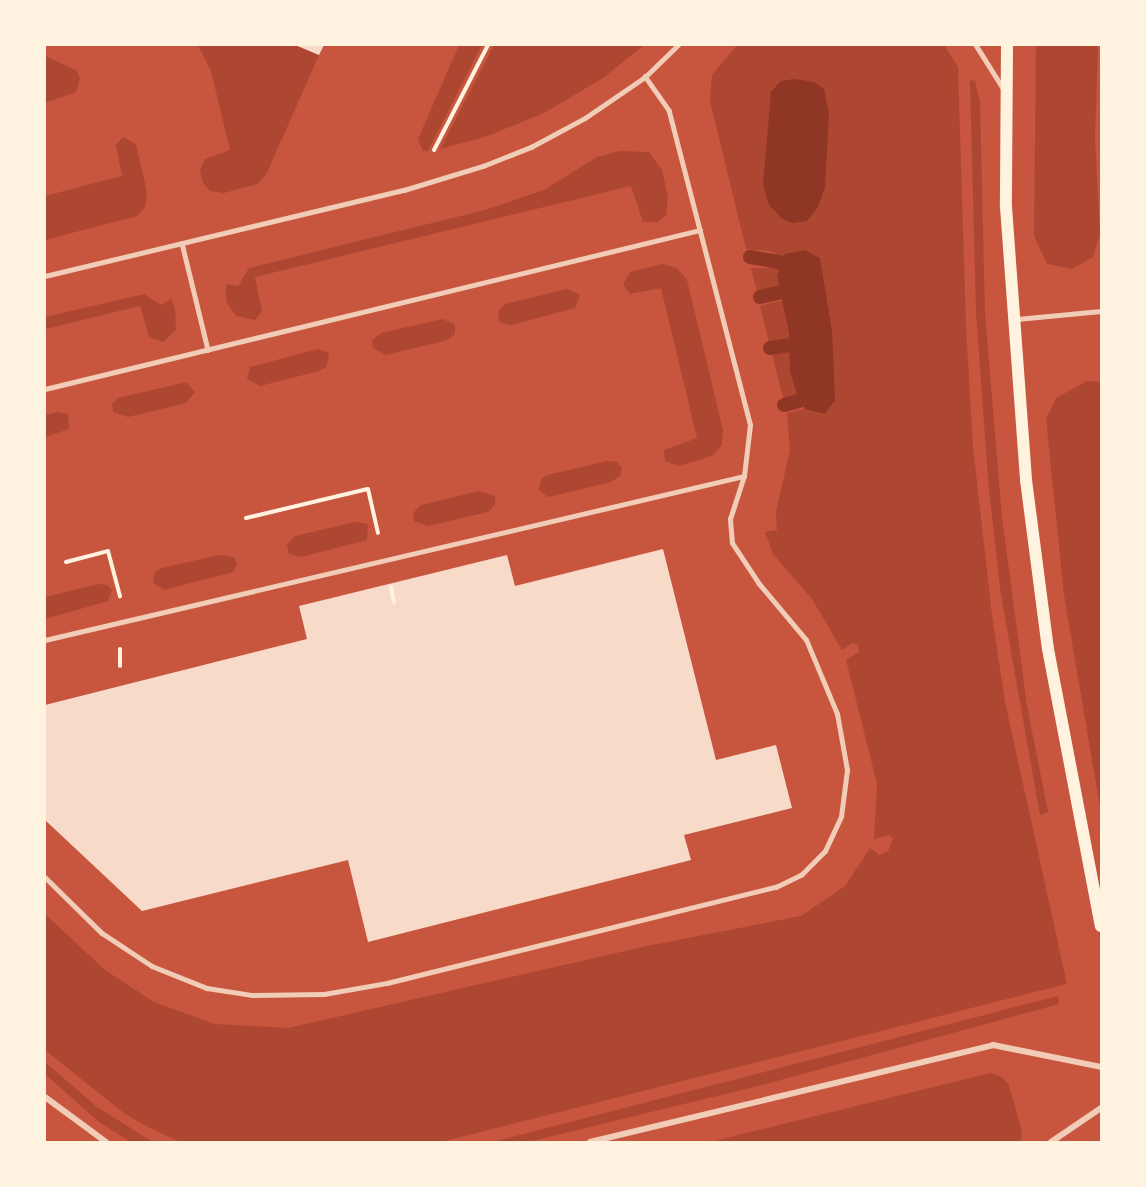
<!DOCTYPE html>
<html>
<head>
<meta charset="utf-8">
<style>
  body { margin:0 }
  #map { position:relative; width:1146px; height:1187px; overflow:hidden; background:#c8553d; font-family:"Open Sans",sans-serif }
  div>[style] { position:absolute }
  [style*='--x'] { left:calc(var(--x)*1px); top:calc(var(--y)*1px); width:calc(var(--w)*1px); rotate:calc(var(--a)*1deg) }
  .green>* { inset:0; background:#ae4732 }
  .water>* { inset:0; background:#8f3625 }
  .stream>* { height:14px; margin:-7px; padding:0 7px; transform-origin:7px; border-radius:7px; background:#8f3625 }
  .building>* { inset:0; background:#f7dbc8 }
  .path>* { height:4px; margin:-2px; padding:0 2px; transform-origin:2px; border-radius:2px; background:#fff3e0 }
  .service>* { height:4.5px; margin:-2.25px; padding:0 2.25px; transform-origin:2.25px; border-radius:2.25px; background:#f1ccb7 }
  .minor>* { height:6px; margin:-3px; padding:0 3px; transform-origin:3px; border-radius:3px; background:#f1ccb7 }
  .secondary>* { height:12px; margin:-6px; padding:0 6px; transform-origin:6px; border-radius:6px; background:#fff3e0 }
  span { translate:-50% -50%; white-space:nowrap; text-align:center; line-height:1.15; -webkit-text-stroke:5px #fff3e0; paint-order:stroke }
  .frame { position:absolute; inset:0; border:46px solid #fff3e0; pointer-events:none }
</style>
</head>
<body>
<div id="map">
  <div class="green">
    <i style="clip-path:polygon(198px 45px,295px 45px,319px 55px,266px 175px,257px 184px,224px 193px,210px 191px,203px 183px,200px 170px,205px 159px,230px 150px,211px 71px)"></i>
    <i style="clip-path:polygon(459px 45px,482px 45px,428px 151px,423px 151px,418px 139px)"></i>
    <i style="clip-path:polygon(494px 45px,644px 45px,603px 78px,544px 113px,485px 137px,440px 149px)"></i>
    <i style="clip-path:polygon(737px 45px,944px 45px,958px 67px,966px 326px,973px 447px,992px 615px,1005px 702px,1067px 984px,441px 1142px,180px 1142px,150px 1128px,125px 1114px,45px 1050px,45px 914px,105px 970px,154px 1002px,215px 1024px,288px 1028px,647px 946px,801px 916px,845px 886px,870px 848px,879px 855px,888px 851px,893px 839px,890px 835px,874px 839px,877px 784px,846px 660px,859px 652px,858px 645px,853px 643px,842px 650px,812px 599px,773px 554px,765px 532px,777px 530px,776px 512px,790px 450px,787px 413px,805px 409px,797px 396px,784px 401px,772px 354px,788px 352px,788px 339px,769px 342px,760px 306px,783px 300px,779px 288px,757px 291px,751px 268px,777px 268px,782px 257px,769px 251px,746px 249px,710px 101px,712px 75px)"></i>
    <i style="clip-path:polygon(1036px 45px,1098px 45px,1095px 140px,1100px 234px,1093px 257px,1072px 269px,1047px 264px,1034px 236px)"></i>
    <i style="clip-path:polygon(45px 56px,76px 70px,80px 78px,76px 92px,45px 103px)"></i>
    <i style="clip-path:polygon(970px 80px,975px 81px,980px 102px,985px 313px,1002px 517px,1027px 706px,1048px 812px,1040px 815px,1001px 595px,989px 491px,976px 313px)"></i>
    <i style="clip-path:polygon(123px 137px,136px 144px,147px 192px,145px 207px,137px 216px,45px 240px,45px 196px,122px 176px,116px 145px)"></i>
    <i style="clip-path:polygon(620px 151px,649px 152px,662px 170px,668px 197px,666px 215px,658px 222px,643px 222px,631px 186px,255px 277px,262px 311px,255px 320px,236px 316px,226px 301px,226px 284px,238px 286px,249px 268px,485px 210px,544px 190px,597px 157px)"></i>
    <i style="clip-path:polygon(663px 264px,677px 268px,687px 280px,723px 430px,722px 445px,712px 456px,679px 466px,665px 461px,664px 450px,697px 438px,661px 288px,630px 294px,623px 285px,630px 272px)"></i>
    <i style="clip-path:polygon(567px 289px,580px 295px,575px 308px,511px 325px,500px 323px,498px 317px,499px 310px,505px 304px)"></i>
    <i style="clip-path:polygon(144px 294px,161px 305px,171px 299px,175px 308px,176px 330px,163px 342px,149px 337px,140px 306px,45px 329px,45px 317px)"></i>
    <i style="clip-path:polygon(443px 319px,455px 325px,455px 334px,448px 340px,386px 355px,373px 348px,372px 340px,381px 333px)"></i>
    <i style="clip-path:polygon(318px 349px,328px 352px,329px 357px,326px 367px,319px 371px,260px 386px,247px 379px,250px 367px)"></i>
    <i style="clip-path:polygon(1087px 381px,1101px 382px,1101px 813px,1064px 595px,1046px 419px,1056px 398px)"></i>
    <i style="clip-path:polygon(186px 382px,195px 392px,186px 403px,128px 417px,113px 412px,112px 404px,118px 398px)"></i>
    <i style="clip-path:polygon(58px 412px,68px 414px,69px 429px,45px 437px,45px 415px)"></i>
    <i style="clip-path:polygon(607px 461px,617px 462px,622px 468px,620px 476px,611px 482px,548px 497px,538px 490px,542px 478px,548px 475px)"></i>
    <i style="clip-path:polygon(479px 491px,495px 496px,495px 505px,488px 512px,428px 526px,414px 521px,413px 513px,421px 505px)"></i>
    <i style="clip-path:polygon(355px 522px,368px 524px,367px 540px,301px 557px,289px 554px,287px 544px,295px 536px)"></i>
    <i style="clip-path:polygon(219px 555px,234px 557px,237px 565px,233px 572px,164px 590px,153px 583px,155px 572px,162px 568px)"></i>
    <i style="clip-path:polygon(98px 584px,107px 585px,112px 590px,108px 601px,45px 619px,45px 597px)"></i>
    <i style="clip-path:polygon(1058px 996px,1059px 1004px,762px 1085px,528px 1142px,493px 1142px)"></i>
    <i style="clip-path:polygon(45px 1062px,97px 1107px,153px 1142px,131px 1142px,99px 1122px,45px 1074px)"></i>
    <i style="clip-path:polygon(990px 1073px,1002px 1077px,1009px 1085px,1022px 1132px,1020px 1142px,710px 1142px)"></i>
  </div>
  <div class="water">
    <i style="clip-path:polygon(794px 79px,814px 82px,824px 89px,829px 114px,825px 187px,818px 207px,807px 221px,793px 223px,782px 219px,769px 205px,763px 185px,771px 92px,781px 81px)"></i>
    <i style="clip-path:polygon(805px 250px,820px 258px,832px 331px,835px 400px,825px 414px,805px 409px,798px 397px,790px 372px,789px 333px,777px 276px,785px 254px)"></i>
  </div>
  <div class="stream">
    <i style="--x:750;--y:257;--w:47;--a:9.9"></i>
    <i style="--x:760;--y:297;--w:39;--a:-13"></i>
    <i style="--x:770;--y:348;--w:36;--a:-9"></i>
    <i style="--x:784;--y:405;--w:34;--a:-15"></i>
  </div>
  <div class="building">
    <i style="clip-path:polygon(295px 45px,324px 45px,319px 55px)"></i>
    <i style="clip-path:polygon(663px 549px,716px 760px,776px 745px,792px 808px,684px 835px,691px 860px,368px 942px,348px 860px,142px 911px,45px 820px,45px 705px,307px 639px,299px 606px,507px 555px,515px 586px)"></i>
  </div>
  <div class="path">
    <i style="--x:434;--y:150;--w:118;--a:-62.8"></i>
    <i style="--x:246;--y:518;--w:125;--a:-13.4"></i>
    <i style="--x:368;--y:489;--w:45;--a:77.2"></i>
    <i style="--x:66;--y:562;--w:43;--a:-14.7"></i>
    <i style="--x:108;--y:551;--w:47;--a:75.1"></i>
    <i style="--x:391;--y:587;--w:15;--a:79"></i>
    <i style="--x:120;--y:649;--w:17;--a:90"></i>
  </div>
  <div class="service">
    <i style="--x:976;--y:45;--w:51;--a:57.9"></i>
    <i style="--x:182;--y:243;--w:110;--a:76.3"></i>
    <i style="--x:45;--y:276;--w:369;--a:-13.5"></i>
    <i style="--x:404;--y:190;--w:83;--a:-16.9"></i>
    <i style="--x:483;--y:166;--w:52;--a:-21.6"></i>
    <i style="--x:531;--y:147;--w:61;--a:-28.2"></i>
    <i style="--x:585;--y:118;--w:73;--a:-34.3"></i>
    <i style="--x:645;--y:77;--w:46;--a:-44.1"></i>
    <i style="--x:1017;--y:319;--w:84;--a:-5.4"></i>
    <i style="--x:45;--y:389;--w:674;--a:-13.64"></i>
    <i style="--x:45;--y:640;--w:718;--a:-13.2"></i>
    <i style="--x:45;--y:877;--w:80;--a:44.5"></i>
    <i style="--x:102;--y:933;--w:60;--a:33.4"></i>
    <i style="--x:152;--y:966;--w:59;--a:21.8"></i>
    <i style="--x:207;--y:988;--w:46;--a:8.8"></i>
    <i style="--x:252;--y:995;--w:72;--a:-0.8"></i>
    <i style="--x:324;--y:994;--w:64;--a:-9.9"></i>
    <i style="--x:387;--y:983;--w:401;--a:-13.9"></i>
    <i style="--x:776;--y:887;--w:28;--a:-26"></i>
    <i style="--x:801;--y:875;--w:34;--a:-45"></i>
    <i style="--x:825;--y:851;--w:38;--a:-65"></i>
    <i style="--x:841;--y:817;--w:47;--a:-82.7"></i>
    <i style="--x:847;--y:770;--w:57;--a:-100.1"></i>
    <i style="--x:837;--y:714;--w:80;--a:-112.7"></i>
    <i style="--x:806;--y:640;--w:73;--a:-130"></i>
    <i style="--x:759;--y:584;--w:49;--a:-123.4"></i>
    <i style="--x:732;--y:543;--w:24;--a:-95"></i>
    <i style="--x:730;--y:519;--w:45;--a:-72"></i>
    <i style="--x:744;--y:476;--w:51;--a:-83.3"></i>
    <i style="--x:750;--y:425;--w:324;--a:-104.5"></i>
    <i style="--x:669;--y:111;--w:42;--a:-125.2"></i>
  </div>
  <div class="minor">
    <i style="--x:45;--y:1097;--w:76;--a:36.4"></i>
    <i style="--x:590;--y:1142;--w:415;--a:-13.5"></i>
    <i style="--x:993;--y:1045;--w:110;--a:11.5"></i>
    <i style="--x:1051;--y:1142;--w:60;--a:-34.2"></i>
  </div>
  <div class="secondary">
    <i style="--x:1007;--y:45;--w:162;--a:90.4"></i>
    <i style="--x:1006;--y:207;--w:274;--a:85.8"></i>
    <i style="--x:1026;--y:480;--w:170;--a:82.6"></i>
    <i style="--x:1048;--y:649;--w:282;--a:79.2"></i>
  </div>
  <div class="frame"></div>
</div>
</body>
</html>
